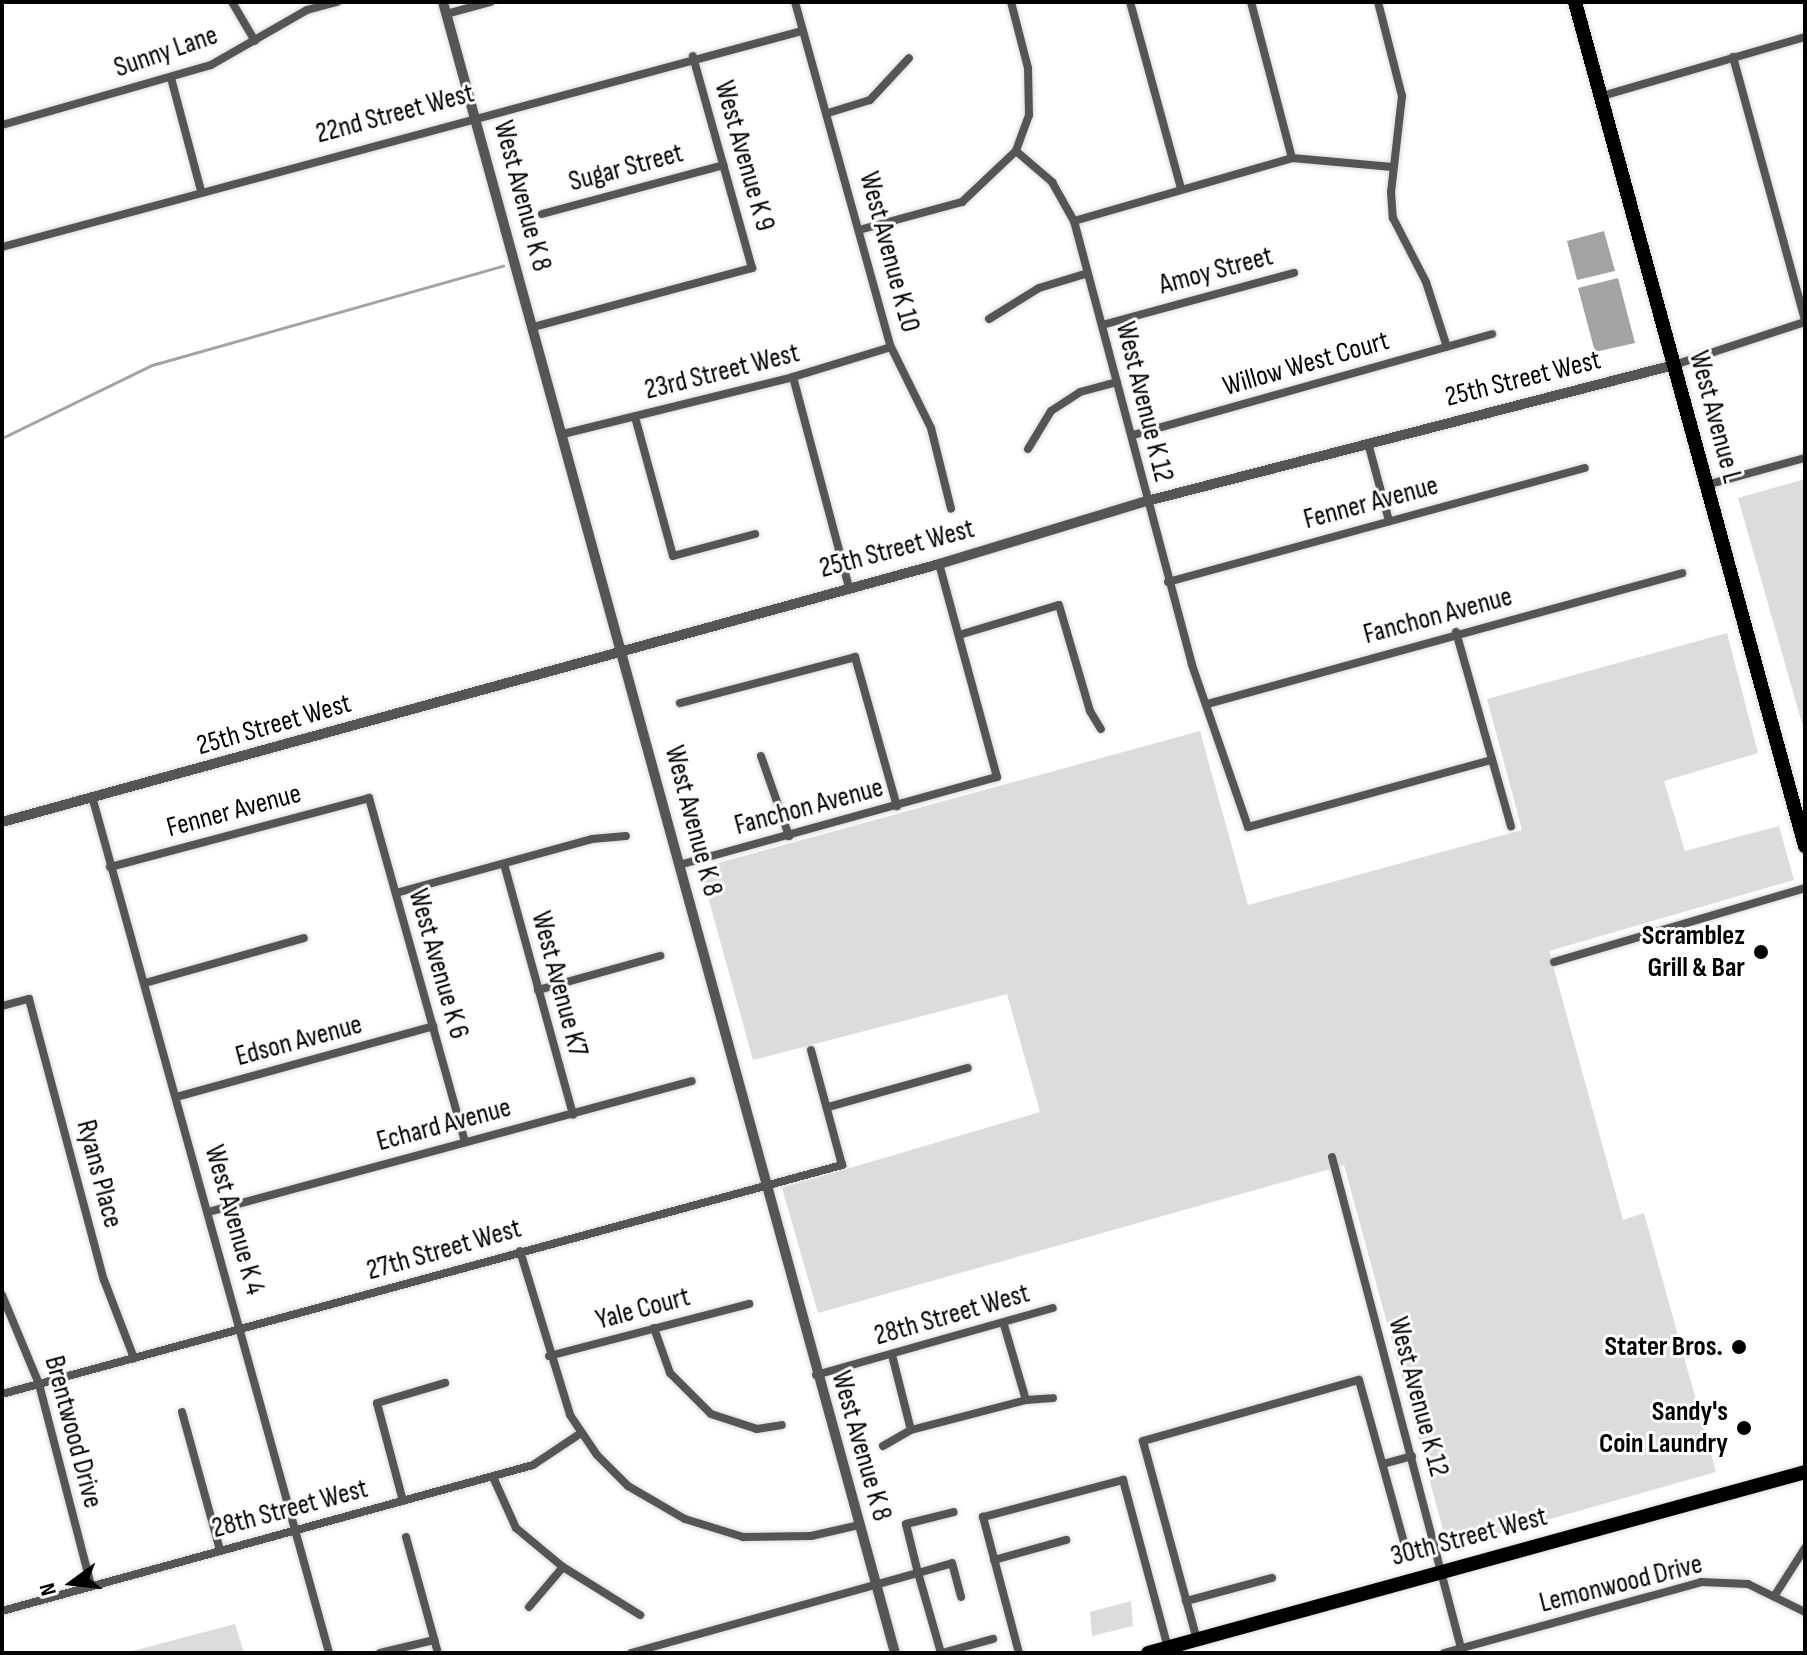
<!DOCTYPE html>
<html>
<head>
<meta charset="utf-8">
<style>
  body { margin:0 }
  #map { position:relative; width:1807px; height:1655px; overflow:hidden; background:#fff; font-family:"Sofia Sans Condensed",sans-serif }
  div>[style] { position:absolute }
  [style*='--x'] { left:calc(var(--x)*1px); top:calc(var(--y)*1px); width:calc(var(--w)*1px); rotate:calc(var(--a)*1deg) }
  .green>* { inset:0; background:#dcdcdc }
  .water>* { inset:0; background:#a3a3a3 }
  .stream>* { height:3px; margin:-1.5px; padding:0 1.5px; transform-origin:1.5px; border-radius:1.5px; background:#a3a3a3 }
  .roads { filter:drop-shadow(0 0 2px #dbdbdb) drop-shadow(0 0 2px #dbdbdb) }
  .minor>* { height:8px; margin:-4px; padding:0 4px; transform-origin:4px; border-radius:4px; background:#555 }
  .tertiary>* { height:10px; margin:-5px; padding:0 5px; transform-origin:5px; border-radius:5px; background:#555 }
  .primary>* { height:14px; margin:-7px; padding:0 7px; transform-origin:7px; border-radius:7px; background:#000 }
  .dots>* { width:22px; height:22px; translate:-50% -50%; box-sizing:border-box; border:4px solid #fff; border-radius:50% }
  span { translate:-50% -50%; white-space:nowrap; text-align:center; line-height:1.15; -webkit-text-stroke:6px #fff; paint-order:stroke }
  .street-label { font-size:28px; color:#000 }
  .poi-label { font-size:28px; color:#000; font-weight:700 }
  .right { translate:-100% -50%; text-align:right }
  .frame { position:absolute; inset:0; border:4px solid #000; pointer-events:none }
  .north { position:absolute; left:32px; top:1543px; width:80px; height:80px; -webkit-text-stroke:6px #fff; paint-order:stroke; rotate:255deg; font-size:22px; font-weight:700; line-height:32px; text-align:center; color:#000 }
  .north::after { content:''; display:block; margin:auto; width:28px; height:36px; background:#000; clip-path:polygon(50% 0,100% 100%,50% 72%,0 100%) }
</style>
</head>
<body>
<div id="map">
  <div class="green">
    <i style="clip-path:polygon(1805px 479px,1805px 734px,1738px 498px)"></i>
    <i style="clip-path:polygon(1727px 633px,1758px 753px,1664px 781px,1685px 851px,1779px 826px,1794px 880px,1549px 951px,1623px 1220px,1644px 1213px,1716px 1472px,1448px 1548px,1344px 1165px,818px 1313px,782px 1188px,1040px 1112px,1007px 994px,753px 1060px,700px 868px,1200px 731px,1248px 905px,1522px 830px,1487px 699px)"></i>
    <i style="clip-path:polygon(1131px 1601px,1133px 1626px,1092px 1636px,1090px 1612px)"></i>
    <i style="clip-path:polygon(235px 1624px,244px 1653px,125px 1653px)"></i>
  </div>
  <div class="water">
    <i style="clip-path:polygon(1604px 231px,1615px 271px,1577px 280px,1567px 241px)"></i>
    <i style="clip-path:polygon(1618px 278px,1635px 343px,1595px 352px,1578px 288px)"></i>
  </div>
  <div class="stream">
    <i style="--x:2;--y:438;--w:167;--a:-26"></i>
    <i style="--x:152;--y:365;--w:365;--a:-15.8"></i>
  </div>
  <div class="roads">
    <div class="minor">
      <i style="--x:232;--y:2;--w:45;--a:59.5"></i>
      <i style="--x:795;--y:2;--w:358;--a:74.5"></i>
      <i style="--x:891;--y:347;--w:90;--a:63.7"></i>
      <i style="--x:931;--y:428;--w:83;--a:76.1"></i>
      <i style="--x:1011;--y:2;--w:68;--a:75.6"></i>
      <i style="--x:1028;--y:68;--w:47;--a:88.8"></i>
      <i style="--x:1029;--y:115;--w:38;--a:110"></i>
      <i style="--x:1016;--y:151;--w:48;--a:40.7"></i>
      <i style="--x:1052;--y:182;--w:45;--a:60.6"></i>
      <i style="--x:1074;--y:221;--w:459;--a:75.1"></i>
      <i style="--x:1192;--y:665;--w:171;--a:70.9"></i>
      <i style="--x:1248;--y:827;--w:253;--a:-15.4"></i>
      <i style="--x:1130;--y:2;--w:194;--a:74.7"></i>
      <i style="--x:1251;--y:2;--w:161;--a:75.3"></i>
      <i style="--x:1378;--y:2;--w:97;--a:75.7"></i>
      <i style="--x:1402;--y:96;--w:97;--a:96.5"></i>
      <i style="--x:1391;--y:192;--w:26;--a:86"></i>
      <i style="--x:1393;--y:218;--w:72;--a:62.7"></i>
      <i style="--x:1426;--y:282;--w:68;--a:72.1"></i>
      <i style="--x:446;--y:14;--w:46;--a:-15.3"></i>
      <i style="--x:1733;--y:57;--w:274;--a:74.7"></i>
      <i style="--x:171;--y:78;--w:117;--a:75.1"></i>
      <i style="--x:1602;--y:96;--w:211;--a:-16.2"></i>
      <i style="--x:828;--y:113;--w:44;--a:-17.2"></i>
      <i style="--x:870;--y:100;--w:57;--a:-47.1"></i>
      <i style="--x:2;--y:125;--w:217;--a:-16"></i>
      <i style="--x:211;--y:65;--w:111;--a:-29.8"></i>
      <i style="--x:307;--y:10;--w:31;--a:-15"></i>
      <i style="--x:542;--y:214;--w:188;--a:-15.1"></i>
      <i style="--x:1074;--y:221;--w:227;--a:-16.1"></i>
      <i style="--x:1292;--y:158;--w:101;--a:5.1"></i>
      <i style="--x:859;--y:230;--w:107;--a:-15.2"></i>
      <i style="--x:962;--y:202;--w:74;--a:-43.4"></i>
      <i style="--x:2;--y:247;--w:829;--a:-15.11"></i>
      <i style="--x:989;--y:319;--w:59;--a:-31.8"></i>
      <i style="--x:1039;--y:288;--w:51;--a:-17"></i>
      <i style="--x:1102;--y:325;--w:199;--a:-15.2"></i>
      <i style="--x:533;--y:327;--w:227;--a:-15.1"></i>
      <i style="--x:752;--y:268;--w:220;--a:-105.6"></i>
      <i style="--x:1674;--y:365;--w:138;--a:-18.2"></i>
      <i style="--x:793;--y:377;--w:217;--a:75.1"></i>
      <i style="--x:635;--y:417;--w:144;--a:74.7"></i>
      <i style="--x:673;--y:556;--w:85;--a:-15"></i>
      <i style="--x:563;--y:434;--w:237;--a:-13.9"></i>
      <i style="--x:793;--y:377;--w:102;--a:-17"></i>
      <i style="--x:1133;--y:435;--w:373;--a:-15.7"></i>
      <i style="--x:1368;--y:443;--w:81;--a:74.9"></i>
      <i style="--x:1028;--y:449;--w:44;--a:-58.8"></i>
      <i style="--x:1051;--y:411;--w:35;--a:-33"></i>
      <i style="--x:1080;--y:392;--w:38;--a:-15"></i>
      <i style="--x:1706;--y:485;--w:103;--a:-15.3"></i>
      <i style="--x:1168;--y:582;--w:432;--a:-15.3"></i>
      <i style="--x:1456;--y:632;--w:202;--a:74.2"></i>
      <i style="--x:959;--y:635;--w:104;--a:-16.7"></i>
      <i style="--x:1059;--y:605;--w:110;--a:73.7"></i>
      <i style="--x:1090;--y:711;--w:21;--a:59"></i>
      <i style="--x:680;--y:703;--w:181;--a:-14.7"></i>
      <i style="--x:855;--y:657;--w:155;--a:74.3"></i>
      <i style="--x:1207;--y:704;--w:493;--a:-15.4"></i>
      <i style="--x:761;--y:756;--w:85;--a:70.7"></i>
      <i style="--x:93;--y:800;--w:885;--a:74.53"></i>
      <i style="--x:504;--y:864;--w:260;--a:74.6"></i>
      <i style="--x:679;--y:865;--w:330;--a:-15.5"></i>
      <i style="--x:997;--y:777;--w:221;--a:-105.2"></i>
      <i style="--x:110;--y:867;--w:268;--a:-14.9"></i>
      <i style="--x:369;--y:798;--w:356;--a:74.4"></i>
      <i style="--x:396;--y:893;--w:203;--a:-15.4"></i>
      <i style="--x:592;--y:839;--w:34;--a:-5"></i>
      <i style="--x:1554;--y:962;--w:262;--a:-16.4"></i>
      <i style="--x:145;--y:983;--w:165;--a:-15.8"></i>
      <i style="--x:538;--y:990;--w:127;--a:-15.6"></i>
      <i style="--x:2;--y:1006;--w:28;--a:-15"></i>
      <i style="--x:29;--y:999;--w:291;--a:75.1"></i>
      <i style="--x:104;--y:1280;--w:84;--a:69"></i>
      <i style="--x:176;--y:1097;--w:267;--a:-15.4"></i>
      <i style="--x:828;--y:1107;--w:145;--a:-15.6"></i>
      <i style="--x:1332;--y:1157;--w:508;--a:75.28"></i>
      <i style="--x:208;--y:1212;--w:501;--a:-15.14"></i>
      <i style="--x:520;--y:1251;--w:171;--a:73"></i>
      <i style="--x:570;--y:1415;--w:48;--a:56"></i>
      <i style="--x:597;--y:1455;--w:44;--a:45"></i>
      <i style="--x:628;--y:1486;--w:66;--a:30.1"></i>
      <i style="--x:685;--y:1519;--w:61;--a:17.2"></i>
      <i style="--x:743;--y:1537;--w:68;--a:-0.8"></i>
      <i style="--x:811;--y:1536;--w:49;--a:-12.9"></i>
      <i style="--x:2;--y:1295;--w:96;--a:67.4"></i>
      <i style="--x:39;--y:1384;--w:208;--a:75.5"></i>
      <i style="--x:1004;--y:1325;--w:78;--a:73.7"></i>
      <i style="--x:654;--y:1328;--w:48;--a:70.4"></i>
      <i style="--x:670;--y:1373;--w:58;--a:45"></i>
      <i style="--x:711;--y:1414;--w:48;--a:18.1"></i>
      <i style="--x:757;--y:1429;--w:25;--a:-9"></i>
      <i style="--x:892;--y:1355;--w:77;--a:75.8"></i>
      <i style="--x:549;--y:1356;--w:207;--a:-14.6"></i>
      <i style="--x:816;--y:1375;--w:246;--a:-15.8"></i>
      <i style="--x:2;--y:1394;--w:871;--a:-15.25"></i>
      <i style="--x:842;--y:1165;--w:119;--a:-105.1"></i>
      <i style="--x:182;--y:1412;--w:143;--a:74.6"></i>
      <i style="--x:883;--y:1446;--w:32;--a:-30"></i>
      <i style="--x:911;--y:1430;--w:119;--a:-14.6"></i>
      <i style="--x:1026;--y:1400;--w:27;--a:-4"></i>
      <i style="--x:1383;--y:1464;--w:30;--a:-15"></i>
      <i style="--x:493;--y:1477;--w:56;--a:65.7"></i>
      <i style="--x:516;--y:1528;--w:61;--a:39.7"></i>
      <i style="--x:563;--y:1567;--w:91;--a:31.9"></i>
      <i style="--x:403;--y:1501;--w:101;--a:-104.9"></i>
      <i style="--x:377;--y:1403;--w:71;--a:-16.4"></i>
      <i style="--x:406;--y:1537;--w:120;--a:74.6"></i>
      <i style="--x:994;--y:1560;--w:75;--a:-15.5"></i>
      <i style="--x:1775;--y:1595;--w:56;--a:-57.4"></i>
      <i style="--x:1186;--y:1601;--w:89;--a:-15"></i>
      <i style="--x:529;--y:1607;--w:52;--a:-49.6"></i>
      <i style="--x:2;--y:1611;--w:551;--a:-15.37"></i>
      <i style="--x:533;--y:1465;--w:58;--a:-33.7"></i>
      <i style="--x:1197;--y:1640;--w:206;--a:-105.2"></i>
      <i style="--x:1143;--y:1441;--w:224;--a:-15.8"></i>
      <i style="--x:1359;--y:1380;--w:175;--a:74.5"></i>
      <i style="--x:380;--y:1653;--w:56;--a:-13.5"></i>
      <i style="--x:631;--y:1653;--w:298;--a:-15.6"></i>
      <i style="--x:918;--y:1573;--w:50;--a:-103.8"></i>
      <i style="--x:906;--y:1524;--w:49;--a:-14"></i>
      <i style="--x:941;--y:1653;--w:83;--a:-106"></i>
      <i style="--x:918;--y:1573;--w:35;--a:-16"></i>
      <i style="--x:952;--y:1563;--w:35;--a:75"></i>
      <i style="--x:942;--y:1653;--w:53;--a:-15.4"></i>
      <i style="--x:1019;--y:1653;--w:141;--a:-104.8"></i>
      <i style="--x:983;--y:1517;--w:145;--a:-14.8"></i>
      <i style="--x:1123;--y:1480;--w:174;--a:75"></i>
      <i style="--x:1444;--y:1653;--w:267;--a:-15.4"></i>
      <i style="--x:1701;--y:1582;--w:47;--a:2.4"></i>
      <i style="--x:1748;--y:1584;--w:64;--a:26.2"></i>
    </div>
    <div class="tertiary">
      <i style="--x:443;--y:2;--w:1712;--a:74.69"></i>
      <i style="--x:2;--y:822;--w:972;--a:-15.39"></i>
      <i style="--x:939;--y:564;--w:217;--a:-16.9"></i>
      <i style="--x:1147;--y:501;--w:544;--a:-14.47"></i>
    </div>
    <div class="primary">
      <i style="--x:1575;--y:2;--w:875;--a:74.76"></i>
      <i style="--x:1148;--y:1653;--w:681;--a:-15.4"></i>
    </div>
  </div>
  <div class="dots">
    <i style="left:1761px;top:952px;background:#000"></i>
    <i style="left:1739px;top:1347px;background:#000"></i>
    <i style="left:1744px;top:1428px;background:#000"></i>
  </div>
  <div class="street-label">
    <span style="left:166px;top:52px;rotate:-19deg">Sunny Lane</span>
    <span style="left:395px;top:114px;rotate:-15deg">22nd Street West</span>
    <span style="left:744px;top:156px;rotate:74deg">West Avenue K 9</span>
    <span style="left:626px;top:168px;rotate:-15deg">Sugar Street</span>
    <span style="left:522px;top:196px;rotate:75deg">West Avenue K 8</span>
    <span style="left:889px;top:252px;rotate:75deg">West Avenue K 10</span>
    <span style="left:1216px;top:271px;rotate:-15deg">Amoy Street</span>
    <span style="left:1306px;top:364px;rotate:-16deg">Willow West Court</span>
    <span style="left:722px;top:372px;rotate:-14deg">23rd Street West</span>
    <span style="left:1523px;top:379px;rotate:-14deg">25th Street West</span>
    <span style="left:1144px;top:402px;rotate:76deg">West Avenue K 12</span>
    <span style="left:1715px;top:417px;rotate:75deg">West Avenue L</span>
    <span style="left:1371px;top:503px;rotate:-15deg">Fenner Avenue</span>
    <span style="left:897px;top:549px;rotate:-15deg">25th Street West</span>
    <span style="left:1438px;top:616px;rotate:-15deg">Fanchon Avenue</span>
    <span style="left:274px;top:725px;rotate:-16deg">25th Street West</span>
    <span style="left:809px;top:807px;rotate:-15deg">Fanchon Avenue</span>
    <span style="left:234px;top:811px;rotate:-15deg">Fenner Avenue</span>
    <span style="left:693px;top:821px;rotate:75deg">West Avenue K 8</span>
    <span style="left:438px;top:964px;rotate:74deg">West Avenue K 6</span>
    <span style="left:559px;top:984px;rotate:75deg">West Avenue K7</span>
    <span style="left:299px;top:1041px;rotate:-15deg">Edson Avenue</span>
    <span style="left:444px;top:1125px;rotate:-15deg">Echard Avenue</span>
    <span style="left:99px;top:1174px;rotate:75deg">Ryans Place</span>
    <span style="left:234px;top:1220px;rotate:74deg">West Avenue K 4</span>
    <span style="left:444px;top:1250px;rotate:-16deg">27th Street West</span>
    <span style="left:643px;top:1309px;rotate:-15deg">Yale Court</span>
    <span style="left:952px;top:1315px;rotate:-16deg">28th Street West</span>
    <span style="left:1418px;top:1397px;rotate:75deg">West Avenue K 12</span>
    <span style="left:73px;top:1432px;rotate:75deg">Brentwood Drive</span>
    <span style="left:861px;top:1446px;rotate:74deg">West Avenue K 8</span>
    <span style="left:290px;top:1509px;rotate:-15deg">28th Street West</span>
    <span style="left:1469px;top:1537px;rotate:-15deg">30th Street West</span>
    <span style="left:1621px;top:1584px;rotate:-14deg">Lemonwood Drive</span>
  </div>
  <div class="poi-label">
    <span class="right" style="left:1745px;top:952px">Scramblez<br>Grill &amp; Bar</span>
    <span class="right" style="left:1723px;top:1347px">Stater Bros.</span>
    <span class="right" style="left:1728px;top:1428px">Sandy's<br>Coin Laundry</span>
  </div>
  <div class="frame"></div>
  <div class="north">N</div>
</div>
</body>
</html>
